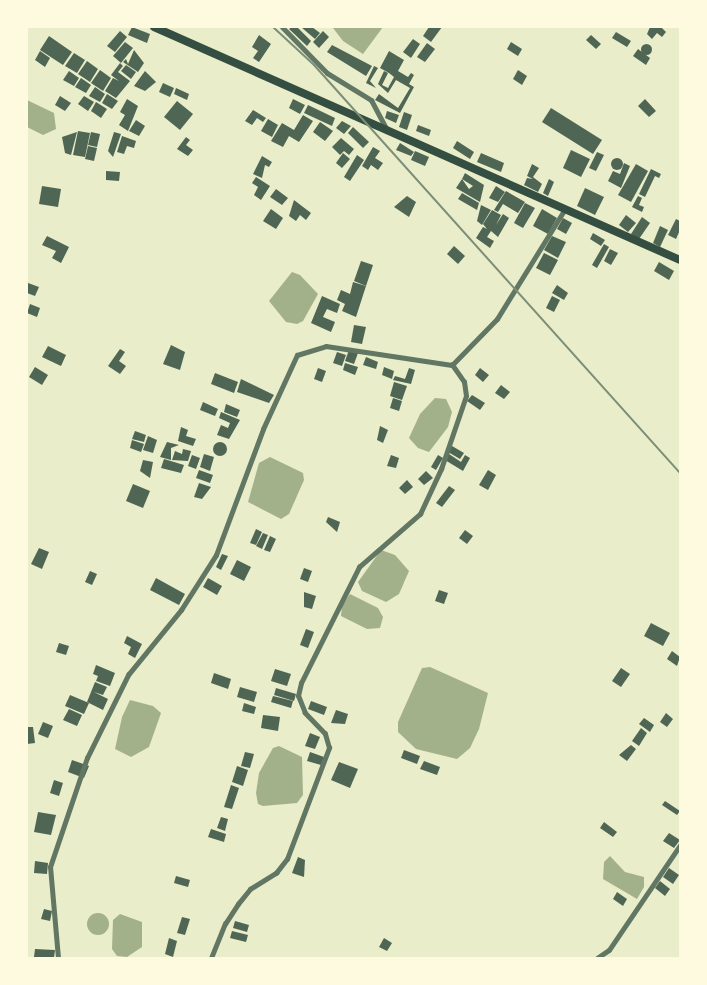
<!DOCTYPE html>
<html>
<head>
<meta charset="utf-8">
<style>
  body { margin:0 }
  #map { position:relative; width:707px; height:985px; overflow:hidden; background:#e9edc9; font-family:"DM Sans",sans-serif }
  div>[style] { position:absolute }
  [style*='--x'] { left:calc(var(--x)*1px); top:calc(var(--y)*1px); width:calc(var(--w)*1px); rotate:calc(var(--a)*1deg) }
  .water>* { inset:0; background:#a3b18a }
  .round { border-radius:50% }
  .building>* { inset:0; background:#4f6655 }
  .minor>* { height:4.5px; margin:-2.25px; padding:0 2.25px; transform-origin:2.25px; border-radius:2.25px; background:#617663 }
  .tertiary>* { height:5px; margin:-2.5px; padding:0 2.5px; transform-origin:2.5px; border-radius:2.5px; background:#617663 }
  .trunk>* { height:8px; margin:-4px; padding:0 4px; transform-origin:4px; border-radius:4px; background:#344e41 }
  .rail>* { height:2px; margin:-1px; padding:0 1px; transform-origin:1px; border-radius:1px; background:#7c8e77 }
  span { translate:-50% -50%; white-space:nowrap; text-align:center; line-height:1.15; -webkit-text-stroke:6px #fefae0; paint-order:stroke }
  .frame { position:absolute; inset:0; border:28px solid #fefae0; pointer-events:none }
</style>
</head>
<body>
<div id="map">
  <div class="water">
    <i style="clip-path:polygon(383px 27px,363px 54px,343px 41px,333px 28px)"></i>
    <i style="clip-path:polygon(27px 100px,54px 113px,56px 129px,43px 135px,27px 127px)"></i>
    <i style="clip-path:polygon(292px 272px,300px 275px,318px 294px,303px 321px,297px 324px,286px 322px,269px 301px)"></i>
    <i style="clip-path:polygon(435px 398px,446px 399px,452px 412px,448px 427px,429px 452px,418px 448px,409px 438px,420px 414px)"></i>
    <i style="clip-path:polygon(270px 457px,303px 473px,304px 480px,289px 514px,281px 519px,248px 502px,259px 463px)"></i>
    <i style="clip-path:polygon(381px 550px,395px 555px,409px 571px,399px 594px,386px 602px,362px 591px,358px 582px)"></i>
    <i style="clip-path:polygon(350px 594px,378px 608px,383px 617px,380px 628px,367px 629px,341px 616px,342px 605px)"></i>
    <i style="clip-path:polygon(430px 667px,488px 693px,479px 729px,470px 748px,457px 759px,416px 749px,398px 732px,398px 722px,422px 668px)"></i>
    <i style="clip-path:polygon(130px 700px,153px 706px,161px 713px,149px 747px,131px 757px,115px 749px,122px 717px)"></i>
    <i style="clip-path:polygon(279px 746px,302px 757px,303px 795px,297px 803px,263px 806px,258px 804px,256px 793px,259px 773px,273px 748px)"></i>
    <i style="clip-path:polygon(610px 856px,625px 872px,644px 877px,644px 887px,637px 899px,603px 879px,604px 862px)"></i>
    <i class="round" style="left:87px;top:913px;width:22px;height:22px"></i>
    <i style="clip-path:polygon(120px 914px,142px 922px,142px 947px,127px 957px,117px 956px,112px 949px,113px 920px)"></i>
  </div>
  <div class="building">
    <i style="clip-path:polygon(132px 27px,150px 34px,147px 43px,128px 35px)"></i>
    <i style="clip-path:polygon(292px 27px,297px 27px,311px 41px,307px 46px,289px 29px)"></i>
    <i style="clip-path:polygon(301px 27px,312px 27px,320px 33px,315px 39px)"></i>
    <i style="clip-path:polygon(429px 27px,442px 27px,431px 42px,423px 36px)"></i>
    <i style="clip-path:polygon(650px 27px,661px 27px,666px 32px,662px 37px,657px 33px,652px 39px,647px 34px)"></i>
    <i style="clip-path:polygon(120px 31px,127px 37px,115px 52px,107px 46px)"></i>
    <i style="clip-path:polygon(323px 31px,329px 37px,319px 48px,313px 42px)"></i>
    <i style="clip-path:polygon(616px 32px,631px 41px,627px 47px,612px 38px)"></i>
    <i style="clip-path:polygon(259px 35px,271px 44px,259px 62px,253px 58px,258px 51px,252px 47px)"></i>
    <i style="clip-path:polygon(591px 35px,601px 44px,596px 49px,586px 40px)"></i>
    <i style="clip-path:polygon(49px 36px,72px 52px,63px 65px,40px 50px)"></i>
    <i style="clip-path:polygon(413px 39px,420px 44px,411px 58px,403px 52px)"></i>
    <i style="clip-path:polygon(125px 42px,133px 48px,121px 63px,113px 56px)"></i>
    <i style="clip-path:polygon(511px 42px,522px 49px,518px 56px,507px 49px)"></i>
    <i style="clip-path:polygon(427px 43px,435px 49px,425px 62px,417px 57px)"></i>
    <i class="round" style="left:640.5px;top:43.5px;width:11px;height:11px"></i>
    <i style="clip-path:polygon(332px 45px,372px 66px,366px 76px,327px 52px)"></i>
    <i style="clip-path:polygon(638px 49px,650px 58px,646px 65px,633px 56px)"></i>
    <i style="clip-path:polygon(134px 50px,144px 63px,138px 72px,123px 62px,126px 59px,128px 64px)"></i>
    <i style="clip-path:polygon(40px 51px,50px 58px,45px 67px,35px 60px)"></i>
    <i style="clip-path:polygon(389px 51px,404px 60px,398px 71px,408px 77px,411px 73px,414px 75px,409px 84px,414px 87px,400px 113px,375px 100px,379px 94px,398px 108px,410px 88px,396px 80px,388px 93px,378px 84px,384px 71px,388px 73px,382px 85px,388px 88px,394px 77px,389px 73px,380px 68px)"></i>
    <i style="clip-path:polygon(74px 53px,85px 60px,77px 73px,65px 66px)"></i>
    <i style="clip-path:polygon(87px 61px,98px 69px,90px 82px,78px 74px)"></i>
    <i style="clip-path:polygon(120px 63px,123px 66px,118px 72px,130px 81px,116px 98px,105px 91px,113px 78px,119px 81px,111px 75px)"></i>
    <i style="clip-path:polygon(126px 65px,136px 72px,131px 79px,121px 71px)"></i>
    <i style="clip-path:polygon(374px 66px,378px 68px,370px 81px,376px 88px,366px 83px)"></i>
    <i style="clip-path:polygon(100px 70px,111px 78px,103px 91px,91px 83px)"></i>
    <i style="clip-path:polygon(518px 70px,527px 76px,522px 85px,513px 79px)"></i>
    <i style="clip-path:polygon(69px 71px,79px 78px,74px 86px,63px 80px)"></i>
    <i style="clip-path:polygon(145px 71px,156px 82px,145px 91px,134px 86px)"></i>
    <i style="clip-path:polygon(81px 78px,91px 85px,86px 93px,75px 87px)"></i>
    <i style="clip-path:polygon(163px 83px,174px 88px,170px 97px,159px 92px)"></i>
    <i style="clip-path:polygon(95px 87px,105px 94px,100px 102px,89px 96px)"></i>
    <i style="clip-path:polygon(176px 88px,189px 94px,187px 100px,174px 94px)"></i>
    <i style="clip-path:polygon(107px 94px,118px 101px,112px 109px,102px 103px)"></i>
    <i style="clip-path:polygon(60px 96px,71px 103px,65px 111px,55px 105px)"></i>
    <i style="clip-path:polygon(84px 96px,94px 102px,88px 111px,78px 104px)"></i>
    <i style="clip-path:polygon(127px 99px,138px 106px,128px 131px,119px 125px,125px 115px,120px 112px)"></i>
    <i style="clip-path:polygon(293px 99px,305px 105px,300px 114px,289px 108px)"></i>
    <i style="clip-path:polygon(645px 99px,656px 111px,649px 117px,638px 106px)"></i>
    <i style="clip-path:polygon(177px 101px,193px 114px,180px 130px,164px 117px)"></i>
    <i style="clip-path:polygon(96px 102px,107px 109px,101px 118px,91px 111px)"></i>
    <i style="clip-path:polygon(308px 105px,335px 118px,332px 126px,304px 113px)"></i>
    <i style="clip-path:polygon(551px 108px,602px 140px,593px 154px,542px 122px)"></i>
    <i style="clip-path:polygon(253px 110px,266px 118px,263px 122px,257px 118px,252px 125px,245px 121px)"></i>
    <i style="clip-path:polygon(387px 111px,399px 115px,396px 123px,385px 118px)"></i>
    <i style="clip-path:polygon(404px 112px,412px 115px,407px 130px,399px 127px)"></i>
    <i style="clip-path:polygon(303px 115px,313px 121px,299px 142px,289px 136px,283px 147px,271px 141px,282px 123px,294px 130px)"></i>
    <i style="clip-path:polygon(268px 119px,278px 125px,272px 137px,261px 131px)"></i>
    <i style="clip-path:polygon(136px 120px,145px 126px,139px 136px,129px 131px)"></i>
    <i style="clip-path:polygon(342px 121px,351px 126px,344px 134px,336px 128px)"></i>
    <i style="clip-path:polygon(320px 122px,333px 131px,325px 141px,313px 132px)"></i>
    <i style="clip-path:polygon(418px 125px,431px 130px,429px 136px,416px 131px)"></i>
    <i style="clip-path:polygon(353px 127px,369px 142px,363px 148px,348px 133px)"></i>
    <i style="clip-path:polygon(78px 131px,90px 133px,85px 157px,73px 155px)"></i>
    <i style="clip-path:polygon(77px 132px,71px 155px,65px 153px,62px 137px)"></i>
    <i style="clip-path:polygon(91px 132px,100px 134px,97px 147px,88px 145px)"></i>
    <i style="clip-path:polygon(114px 132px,121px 134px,113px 157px,108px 151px)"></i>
    <i style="clip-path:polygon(122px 136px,136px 141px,134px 148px,127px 146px,124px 154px,117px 152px)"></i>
    <i style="clip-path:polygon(186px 137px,190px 140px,186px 145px,193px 150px,188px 156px,177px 149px)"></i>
    <i style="clip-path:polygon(341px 138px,354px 149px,349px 155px,344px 151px,340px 155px,332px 147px)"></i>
    <i style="clip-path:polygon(457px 141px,474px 152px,470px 159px,453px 148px)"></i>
    <i style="clip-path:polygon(400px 143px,414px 152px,411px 156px,396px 150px)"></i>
    <i style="clip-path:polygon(88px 146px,97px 148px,94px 161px,85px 159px)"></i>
    <i style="clip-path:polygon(373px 147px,380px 151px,375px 158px,383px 163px,378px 170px,371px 165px,368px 170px,362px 166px)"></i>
    <i style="clip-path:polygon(571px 150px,590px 159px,581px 177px,563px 168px)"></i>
    <i style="clip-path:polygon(415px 151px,429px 157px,425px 166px,411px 160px)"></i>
    <i style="clip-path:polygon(597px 152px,604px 155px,596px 171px,589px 168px)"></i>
    <i style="clip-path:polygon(343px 153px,350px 159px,342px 168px,336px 163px)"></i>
    <i style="clip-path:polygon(481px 153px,504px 163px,501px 172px,477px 162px)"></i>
    <i style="clip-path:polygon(357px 155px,364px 160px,350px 181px,344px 177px)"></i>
    <i style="clip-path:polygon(262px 156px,272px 162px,269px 167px,265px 165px,262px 178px,253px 174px)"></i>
    <i class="round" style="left:611px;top:158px;width:12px;height:12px"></i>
    <i style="clip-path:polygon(624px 163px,630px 166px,621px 188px,608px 181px,613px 171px,620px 174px)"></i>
    <i style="clip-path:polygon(532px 164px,539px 168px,533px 177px,542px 184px,538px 192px,524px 185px,527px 178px,533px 179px,527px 176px)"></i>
    <i style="clip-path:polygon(636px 164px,648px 171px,631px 202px,618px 195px)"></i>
    <i style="clip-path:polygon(651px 169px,661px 174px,659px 178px,655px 176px,645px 197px,639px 194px)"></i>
    <i style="clip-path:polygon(106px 171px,120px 172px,119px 181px,106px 180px)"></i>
    <i style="clip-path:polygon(465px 173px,484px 185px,480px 202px,456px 188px,462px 179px,469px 189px,473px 186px,462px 179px)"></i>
    <i style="clip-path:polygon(256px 177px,270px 186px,261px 200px,254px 195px,258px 187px,252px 183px)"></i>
    <i style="clip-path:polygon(549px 179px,554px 182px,548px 196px,543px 193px)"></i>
    <i style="clip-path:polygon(42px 186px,61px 189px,58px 207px,39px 204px)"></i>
    <i style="clip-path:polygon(496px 186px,505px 192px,498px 202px,489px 198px)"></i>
    <i style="clip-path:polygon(585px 188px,604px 197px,595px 215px,577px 206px)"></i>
    <i style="clip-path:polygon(276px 189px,288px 198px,282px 205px,270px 197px)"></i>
    <i style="clip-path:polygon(506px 191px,525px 202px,518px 213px,503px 204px,498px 212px,494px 210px)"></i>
    <i style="clip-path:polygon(462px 193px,479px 203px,477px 210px,458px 199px)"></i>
    <i style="clip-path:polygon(407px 196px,416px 202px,409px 217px,394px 207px)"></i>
    <i style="clip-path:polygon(638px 196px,642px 198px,639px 205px,644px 207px,642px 212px,632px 207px)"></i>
    <i style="clip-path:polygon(294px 200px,311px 213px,306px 220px,300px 215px,296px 221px,289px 216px)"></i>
    <i style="clip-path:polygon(525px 203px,535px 208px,523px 228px,514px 223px)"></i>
    <i style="clip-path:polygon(481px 205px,491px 210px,482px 225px,477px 221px)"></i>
    <i style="clip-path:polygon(271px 209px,283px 218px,276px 229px,263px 221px)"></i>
    <i style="clip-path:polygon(542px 209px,557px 218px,548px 234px,533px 226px)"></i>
    <i style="clip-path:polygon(492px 210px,501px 215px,496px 225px,503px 214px,509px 218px,498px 237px,491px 231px,487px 237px,494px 241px,490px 248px,476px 238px,483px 227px,487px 229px,483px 224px)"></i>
    <i style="clip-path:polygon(626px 215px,636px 223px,628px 232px,619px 225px)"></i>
    <i style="clip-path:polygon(642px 217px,650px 223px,639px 239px,631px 234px)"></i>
    <i style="clip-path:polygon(563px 218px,572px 223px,566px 234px,557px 229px)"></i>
    <i style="clip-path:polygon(676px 219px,680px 221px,680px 230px,676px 239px,668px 235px)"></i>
    <i style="clip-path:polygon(660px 226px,668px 230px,660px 247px,653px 243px)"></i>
    <i style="clip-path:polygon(593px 233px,605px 240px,601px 246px,590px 239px)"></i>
    <i style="clip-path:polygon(47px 236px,69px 247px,61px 263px,52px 258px,56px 251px,42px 245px)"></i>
    <i style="clip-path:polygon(552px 236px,566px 242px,558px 258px,544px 250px)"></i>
    <i style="clip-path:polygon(604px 244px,609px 247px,597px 268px,592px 265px)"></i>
    <i style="clip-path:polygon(454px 246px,465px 256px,458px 264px,447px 254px)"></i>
    <i style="clip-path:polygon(610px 249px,618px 253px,611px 265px,604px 261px)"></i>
    <i style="clip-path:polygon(544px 253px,558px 260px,550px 275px,536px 268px)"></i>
    <i style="clip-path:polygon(361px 261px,373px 265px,366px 286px,354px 281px)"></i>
    <i style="clip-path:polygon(659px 262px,674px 271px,669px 280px,654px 271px)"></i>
    <i style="clip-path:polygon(353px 282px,366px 286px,356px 317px,342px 311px,345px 304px,337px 300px,341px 290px,350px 294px)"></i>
    <i style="clip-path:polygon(28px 283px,39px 287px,35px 296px,27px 293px)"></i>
    <i style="clip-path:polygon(557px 285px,568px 293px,564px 300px,552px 293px)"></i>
    <i style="clip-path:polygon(322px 296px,340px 304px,337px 313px,327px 309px,323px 317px,335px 322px,331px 332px,311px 323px)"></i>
    <i style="clip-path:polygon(552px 296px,560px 300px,554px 312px,546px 308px)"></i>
    <i style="clip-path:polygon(30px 304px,40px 308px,37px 317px,27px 313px)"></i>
    <i style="clip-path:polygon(354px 325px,366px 327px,362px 344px,351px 342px)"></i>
    <i style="clip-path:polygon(171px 345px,185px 352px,180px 370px,163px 364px)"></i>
    <i style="clip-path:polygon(48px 346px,66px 355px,61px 366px,42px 357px)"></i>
    <i style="clip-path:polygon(120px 349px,125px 352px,119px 361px,126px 366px,120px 374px,108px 366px)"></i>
    <i style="clip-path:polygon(349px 350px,358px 353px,354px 364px,345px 361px)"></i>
    <i style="clip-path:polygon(337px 352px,346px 355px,342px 366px,333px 363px)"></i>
    <i style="clip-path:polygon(366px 357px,378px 362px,376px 369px,363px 365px)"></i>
    <i style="clip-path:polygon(345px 363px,358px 367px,355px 375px,343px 370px)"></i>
    <i style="clip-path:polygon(35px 367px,48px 375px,42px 385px,29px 377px)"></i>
    <i style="clip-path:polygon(384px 367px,394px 371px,392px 379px,382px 375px)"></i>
    <i style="clip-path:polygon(318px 368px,326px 371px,322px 382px,314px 379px)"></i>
    <i style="clip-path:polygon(409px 368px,415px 370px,411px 384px,393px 380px,395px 376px,405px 379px)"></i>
    <i style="clip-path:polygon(480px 368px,489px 375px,483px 382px,475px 375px)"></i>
    <i style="clip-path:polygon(215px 373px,238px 382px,234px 393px,211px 384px)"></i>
    <i style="clip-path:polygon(241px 379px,274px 395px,269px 403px,237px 392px)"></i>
    <i style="clip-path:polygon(394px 382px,407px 386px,402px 400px,390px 396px)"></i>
    <i style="clip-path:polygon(501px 385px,510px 392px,504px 399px,495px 393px)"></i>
    <i style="clip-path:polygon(472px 395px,485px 403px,480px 410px,467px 401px)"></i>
    <i style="clip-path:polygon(393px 398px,402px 401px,399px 411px,390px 408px)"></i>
    <i style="clip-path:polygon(203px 402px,218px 409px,215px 416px,200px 410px)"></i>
    <i style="clip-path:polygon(226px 404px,240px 410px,237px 417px,224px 412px)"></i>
    <i style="clip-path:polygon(221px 412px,240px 420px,229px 439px,217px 435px,221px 425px,228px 428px,230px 423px,219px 418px)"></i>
    <i style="clip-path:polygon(380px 426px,388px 430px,383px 443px,377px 440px)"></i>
    <i style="clip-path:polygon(181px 427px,188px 430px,186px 436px,196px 439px,193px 446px,178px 441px)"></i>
    <i style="clip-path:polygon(135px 431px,146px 435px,144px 442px,132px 439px)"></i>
    <i style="clip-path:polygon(148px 436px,157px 440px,153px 453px,143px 450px)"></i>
    <i style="clip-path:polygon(132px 440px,144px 444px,141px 452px,130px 448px)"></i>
    <i class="round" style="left:213px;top:442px;width:14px;height:14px"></i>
    <i style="clip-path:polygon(167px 442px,179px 445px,171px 448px,171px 460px,160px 457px)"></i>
    <i style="clip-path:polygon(452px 446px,464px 453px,460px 459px,448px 452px)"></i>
    <i style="clip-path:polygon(183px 449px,191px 451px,188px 461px,172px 460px,175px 451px,182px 454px)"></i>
    <i style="clip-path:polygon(204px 454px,214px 457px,210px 471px,200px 467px)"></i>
    <i style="clip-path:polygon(449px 454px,461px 462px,465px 455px,470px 458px,463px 471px,445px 460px)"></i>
    <i style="clip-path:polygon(192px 455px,200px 458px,196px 469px,188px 466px)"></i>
    <i style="clip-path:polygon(391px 455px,399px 458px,396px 468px,387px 466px)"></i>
    <i style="clip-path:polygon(438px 455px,443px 458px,436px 470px,431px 467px)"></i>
    <i style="clip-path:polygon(164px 459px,184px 465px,181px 473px,161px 468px)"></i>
    <i style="clip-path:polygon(143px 460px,153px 462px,150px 478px,140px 471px)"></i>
    <i style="clip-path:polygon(199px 470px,213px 475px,210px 483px,196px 478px)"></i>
    <i style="clip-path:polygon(488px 470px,496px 475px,488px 490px,479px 485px)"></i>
    <i style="clip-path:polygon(426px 471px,433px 478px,424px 485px,418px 479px)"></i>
    <i style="clip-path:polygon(407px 480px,413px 487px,405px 494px,399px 488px)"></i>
    <i style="clip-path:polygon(199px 483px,211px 487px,202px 499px,194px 497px)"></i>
    <i style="clip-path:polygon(133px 484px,150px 491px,143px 508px,126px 501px)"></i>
    <i style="clip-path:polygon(449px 486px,455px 490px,442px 507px,436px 503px)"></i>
    <i style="clip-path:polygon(328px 517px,340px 522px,337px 532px,326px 522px)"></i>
    <i style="clip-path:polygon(256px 529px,262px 532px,256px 545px,250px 543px)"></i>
    <i style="clip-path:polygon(465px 530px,473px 536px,467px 544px,459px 538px)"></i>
    <i style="clip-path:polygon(263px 533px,268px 535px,262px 549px,256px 546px)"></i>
    <i style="clip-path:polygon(270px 536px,276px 539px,270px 552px,264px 550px)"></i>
    <i style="clip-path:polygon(39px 548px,49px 552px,42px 569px,31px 564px)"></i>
    <i style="clip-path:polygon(222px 554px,228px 556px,221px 570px,216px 567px)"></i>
    <i style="clip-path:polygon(237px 560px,251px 567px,244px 581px,230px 574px)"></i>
    <i style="clip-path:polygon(304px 568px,312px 571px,308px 582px,300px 579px)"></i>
    <i style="clip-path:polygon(90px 571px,97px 574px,92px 585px,85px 582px)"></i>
    <i style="clip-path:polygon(156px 578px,185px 594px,179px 605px,150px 590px)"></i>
    <i style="clip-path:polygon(208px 578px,222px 586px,217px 595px,203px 587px)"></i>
    <i style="clip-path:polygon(439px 590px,448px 593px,444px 604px,435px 601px)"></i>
    <i style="clip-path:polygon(304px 592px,316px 596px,312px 609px,304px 607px)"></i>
    <i style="clip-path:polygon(651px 623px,670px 633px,663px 646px,644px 636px)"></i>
    <i style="clip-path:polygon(306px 629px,314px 632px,308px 648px,300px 645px)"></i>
    <i style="clip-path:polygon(127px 636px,142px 644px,135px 658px,128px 654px,131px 647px,124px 643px)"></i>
    <i style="clip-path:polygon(59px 643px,69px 646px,66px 655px,56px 652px)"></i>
    <i style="clip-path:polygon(672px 651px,680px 657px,677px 666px,667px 659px)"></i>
    <i style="clip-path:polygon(96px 665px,115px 673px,110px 686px,96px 681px,98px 676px,93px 674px)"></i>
    <i style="clip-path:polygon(621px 668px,630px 674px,621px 687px,612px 681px)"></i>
    <i style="clip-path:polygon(275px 669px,291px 674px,287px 686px,271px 681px)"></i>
    <i style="clip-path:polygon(214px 673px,231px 679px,228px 689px,211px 683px)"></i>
    <i style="clip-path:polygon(95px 682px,107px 687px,103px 695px,94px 692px,108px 699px,103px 710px,87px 702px)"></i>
    <i style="clip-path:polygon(240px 687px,257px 692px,254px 702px,237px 697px)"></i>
    <i style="clip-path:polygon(276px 688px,296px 694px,294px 701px,274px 695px)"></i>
    <i style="clip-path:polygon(70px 695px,89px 703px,84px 714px,65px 706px)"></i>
    <i style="clip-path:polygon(273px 696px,293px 701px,291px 708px,271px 702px)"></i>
    <i style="clip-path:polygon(311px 701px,327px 707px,324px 715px,308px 709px)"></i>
    <i style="clip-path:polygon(244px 703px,256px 707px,254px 714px,242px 711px)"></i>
    <i style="clip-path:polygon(69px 709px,82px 715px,77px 726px,63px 720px)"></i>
    <i style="clip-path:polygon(336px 710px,348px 714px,345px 724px,331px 723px)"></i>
    <i style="clip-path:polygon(666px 713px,673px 719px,667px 727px,660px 722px)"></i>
    <i style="clip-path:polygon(263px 715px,280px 717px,278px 731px,261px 728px)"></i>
    <i style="clip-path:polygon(644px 718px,654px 725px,650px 732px,639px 724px)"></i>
    <i style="clip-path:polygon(43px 722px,53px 726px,48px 738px,38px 734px)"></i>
    <i style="clip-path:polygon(27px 727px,33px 727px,35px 743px,27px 744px)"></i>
    <i style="clip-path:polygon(641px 728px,647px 733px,639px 746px,632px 741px)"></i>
    <i style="clip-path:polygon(310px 733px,320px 737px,315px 749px,305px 746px)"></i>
    <i style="clip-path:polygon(631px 745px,636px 749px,627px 761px,619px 755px)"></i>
    <i style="clip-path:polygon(404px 750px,420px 756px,417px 764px,401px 758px)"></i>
    <i style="clip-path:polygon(245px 752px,254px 754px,250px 768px,241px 766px)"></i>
    <i style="clip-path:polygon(310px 752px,324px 757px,321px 765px,307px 761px)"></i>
    <i style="clip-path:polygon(72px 760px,89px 766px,84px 778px,68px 772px)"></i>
    <i style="clip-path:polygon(424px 761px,440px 767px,437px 775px,420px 769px)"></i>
    <i style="clip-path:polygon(339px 762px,358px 769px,350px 788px,331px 780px)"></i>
    <i style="clip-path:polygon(237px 766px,248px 770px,243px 786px,232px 782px)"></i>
    <i style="clip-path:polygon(54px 780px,63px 783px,59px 796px,50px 793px)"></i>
    <i style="clip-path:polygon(231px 785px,239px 788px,232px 809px,224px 807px)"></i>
    <i style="clip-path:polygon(665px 801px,680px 811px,677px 815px,662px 805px)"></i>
    <i style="clip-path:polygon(38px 812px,56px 815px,51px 835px,34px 832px)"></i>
    <i style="clip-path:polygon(221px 817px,228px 819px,225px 831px,217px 828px)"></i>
    <i style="clip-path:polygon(604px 822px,617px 832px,613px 837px,600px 828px)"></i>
    <i style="clip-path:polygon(211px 829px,226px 834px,224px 842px,208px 837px)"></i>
    <i style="clip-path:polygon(669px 833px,680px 840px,674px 848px,663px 841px)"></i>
    <i style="clip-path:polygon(298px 857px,305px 860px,304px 877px,292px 873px)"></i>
    <i style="clip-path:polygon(35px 861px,48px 863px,47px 874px,34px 873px)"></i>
    <i style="clip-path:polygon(669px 868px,679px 875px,673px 884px,663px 877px)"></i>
    <i style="clip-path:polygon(176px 876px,190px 880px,188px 887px,174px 883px)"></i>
    <i style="clip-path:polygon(660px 881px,670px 889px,665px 896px,655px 888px)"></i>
    <i style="clip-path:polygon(617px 892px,627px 899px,623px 906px,613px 899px)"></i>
    <i style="clip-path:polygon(44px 909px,52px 911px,50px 921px,41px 919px)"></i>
    <i style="clip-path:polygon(182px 917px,190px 919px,185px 935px,177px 933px)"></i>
    <i style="clip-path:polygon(235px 921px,249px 925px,247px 932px,233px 928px)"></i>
    <i style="clip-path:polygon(232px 931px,248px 935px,246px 942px,230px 938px)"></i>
    <i style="clip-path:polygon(169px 938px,177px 941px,173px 957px,165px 954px)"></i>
    <i style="clip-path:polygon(384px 938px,392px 943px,387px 951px,379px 947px)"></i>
    <i style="clip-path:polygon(35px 949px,55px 950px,54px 958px,34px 957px)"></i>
  </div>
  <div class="minor">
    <i style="--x:58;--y:958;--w:91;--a:-95"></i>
    <i style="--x:50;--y:867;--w:115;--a:-71.3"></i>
    <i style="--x:87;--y:758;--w:93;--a:-63.7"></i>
    <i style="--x:128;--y:675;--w:84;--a:-50.8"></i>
    <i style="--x:181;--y:610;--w:65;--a:-57.5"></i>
    <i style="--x:216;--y:555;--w:134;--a:-69.5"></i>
    <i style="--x:263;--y:429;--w:81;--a:-65.3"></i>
    <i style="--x:297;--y:355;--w:30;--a:-17"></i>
    <i style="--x:326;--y:346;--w:127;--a:8.6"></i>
    <i style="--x:452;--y:365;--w:64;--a:-45.6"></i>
    <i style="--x:497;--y:319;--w:129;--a:-58.3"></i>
    <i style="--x:211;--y:958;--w:37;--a:-68"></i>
    <i style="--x:225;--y:924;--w:24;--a:-57"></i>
    <i style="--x:238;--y:904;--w:19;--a:-51"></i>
    <i style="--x:250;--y:889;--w:31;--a:-32"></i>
    <i style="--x:276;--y:873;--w:18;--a:-52"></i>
    <i style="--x:287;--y:859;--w:119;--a:-69.3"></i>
    <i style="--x:329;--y:748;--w:15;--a:-106"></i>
    <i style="--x:325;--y:734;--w:29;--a:-134"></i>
    <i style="--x:305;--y:713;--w:18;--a:-112"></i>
    <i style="--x:298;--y:696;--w:13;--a:-77"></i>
    <i style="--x:301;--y:683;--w:130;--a:-63.4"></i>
    <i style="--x:359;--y:567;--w:81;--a:-41"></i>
    <i style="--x:420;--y:514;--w:50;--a:-65"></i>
    <i style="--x:441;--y:469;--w:77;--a:-71.1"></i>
    <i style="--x:466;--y:396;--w:14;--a:-98"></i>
    <i style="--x:464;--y:382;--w:21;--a:-125"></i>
    <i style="--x:597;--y:958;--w:14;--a:-34"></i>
    <i style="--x:609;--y:950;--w:127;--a:-55.9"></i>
  </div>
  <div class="tertiary">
    <i style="--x:282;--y:27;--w:64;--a:45.6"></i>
    <i style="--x:327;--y:73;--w:52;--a:31.5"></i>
    <i style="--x:371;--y:100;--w:32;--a:62"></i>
  </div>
  <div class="trunk">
    <i style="--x:154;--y:27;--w:575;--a:23.89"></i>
  </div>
  <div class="rail">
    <i style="--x:273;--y:27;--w:56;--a:42.8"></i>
    <i style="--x:314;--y:65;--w:548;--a:48.11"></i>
  </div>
  <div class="frame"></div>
</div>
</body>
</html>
